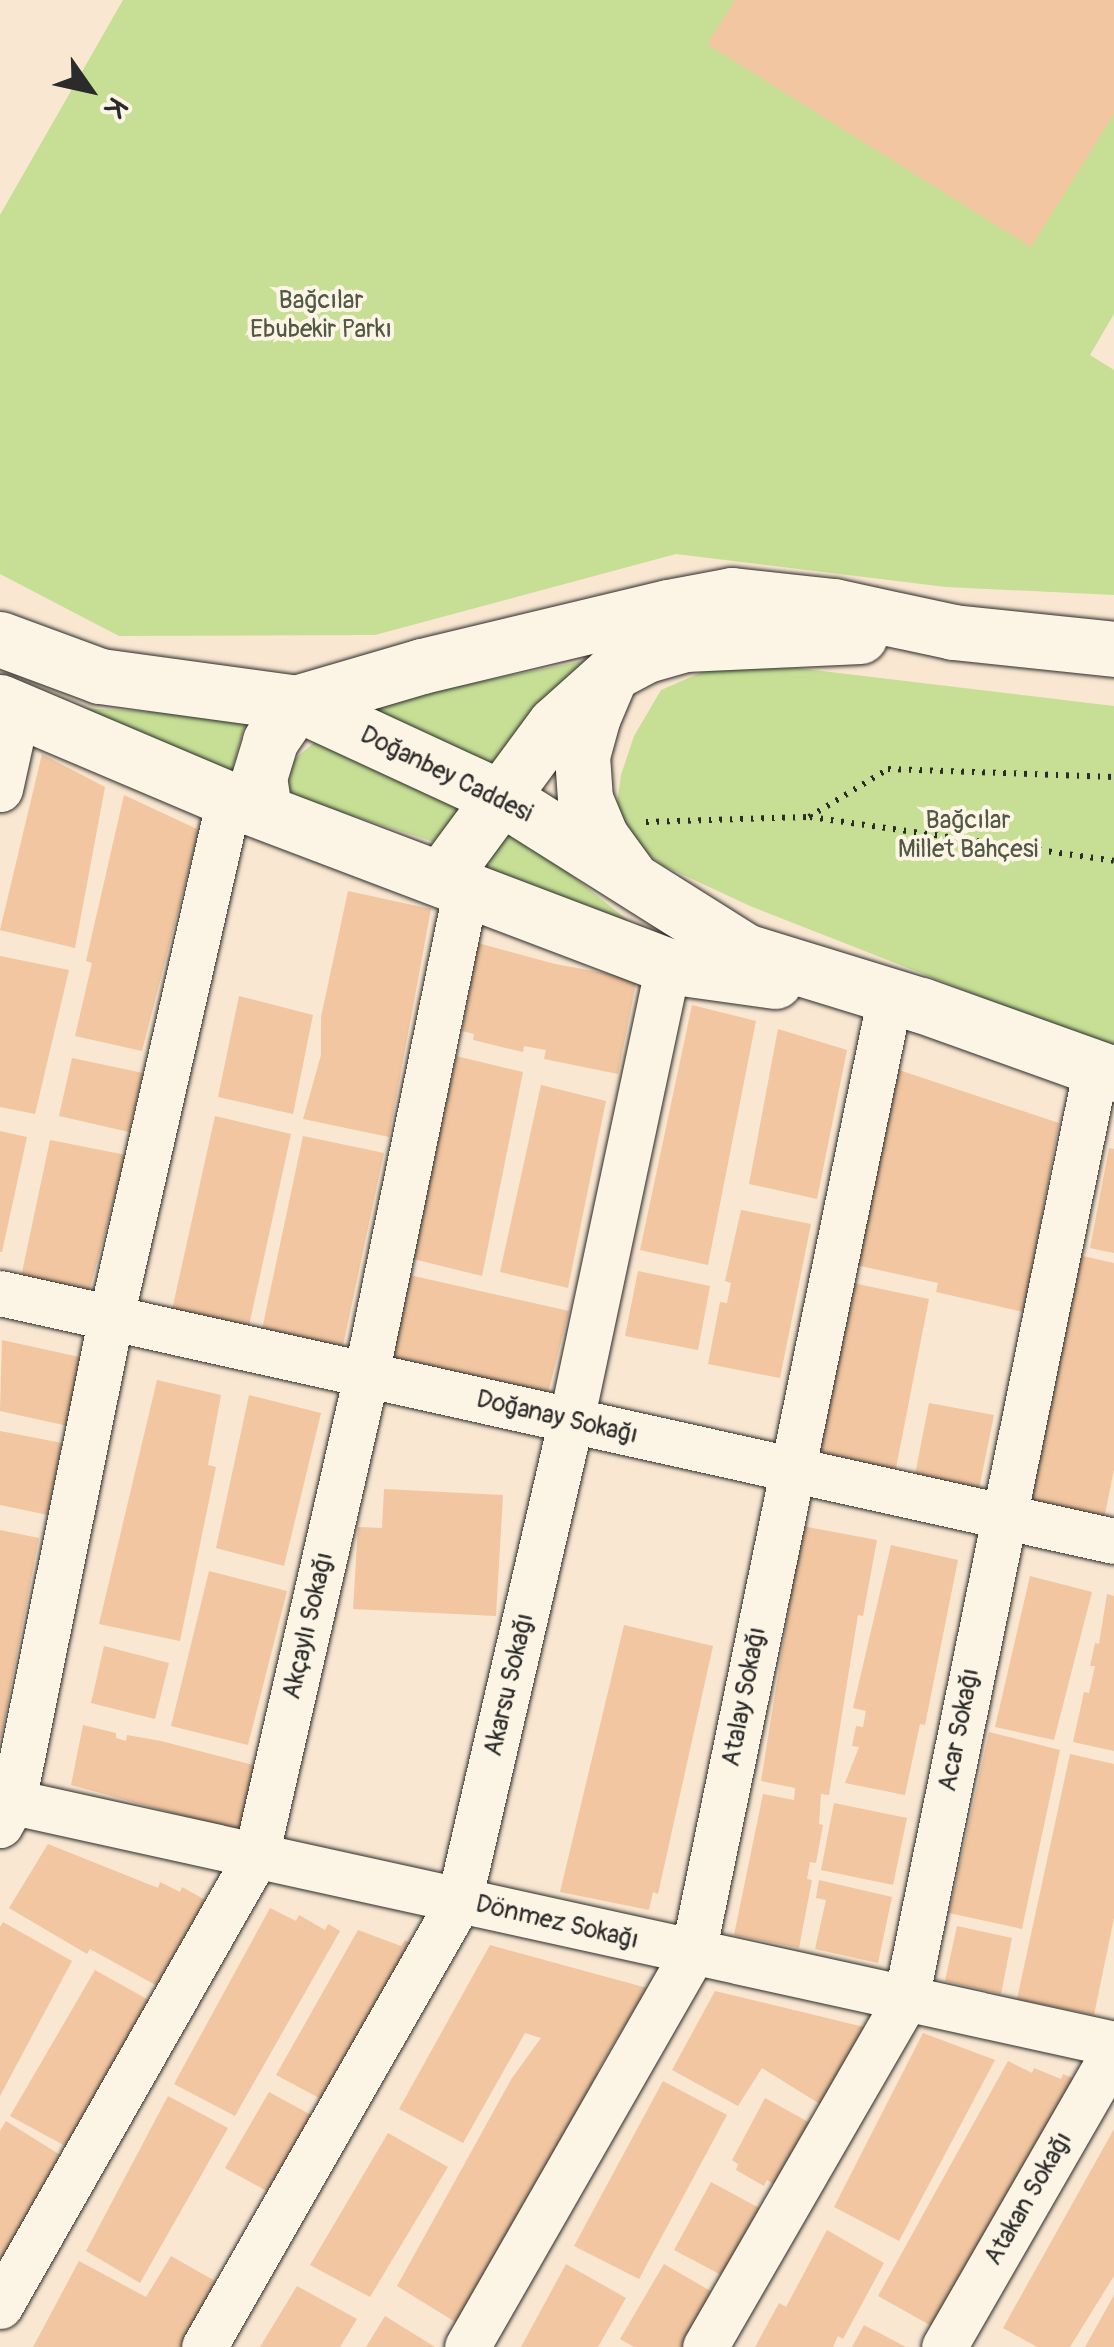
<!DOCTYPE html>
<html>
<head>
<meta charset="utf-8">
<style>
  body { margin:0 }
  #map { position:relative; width:1114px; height:2347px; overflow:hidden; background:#f9e7d1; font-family:Pangolin,sans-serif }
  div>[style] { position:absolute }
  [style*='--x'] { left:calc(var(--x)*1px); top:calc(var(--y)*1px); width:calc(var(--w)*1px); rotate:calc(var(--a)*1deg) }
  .green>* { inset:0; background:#c6df95 }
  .building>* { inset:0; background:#f1c6a1 }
  .path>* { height:6px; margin-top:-3px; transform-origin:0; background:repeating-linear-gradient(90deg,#2b2b2b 0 2.5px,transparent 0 10.5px) }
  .roads { filter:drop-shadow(0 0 2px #2b2b2b) drop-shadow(0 0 2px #2b2b2b) }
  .minor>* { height:45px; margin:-22.5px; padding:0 22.5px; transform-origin:22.5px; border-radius:22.5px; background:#fcf5e5 }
  .major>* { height:55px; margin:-27.5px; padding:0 27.5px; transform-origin:27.5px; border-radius:27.5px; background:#fcf5e5 }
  span { translate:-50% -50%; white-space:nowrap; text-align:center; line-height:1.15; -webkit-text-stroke:8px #fcf5e5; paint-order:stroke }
  .park-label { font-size:25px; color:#525846 }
  .street-label { font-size:25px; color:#2b2b2b }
  .north { position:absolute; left:40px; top:40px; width:100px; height:100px; -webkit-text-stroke:8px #fcf5e5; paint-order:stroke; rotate:124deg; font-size:28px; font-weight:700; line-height:40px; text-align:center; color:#2b2b2b }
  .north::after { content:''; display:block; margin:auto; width:35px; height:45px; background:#2b2b2b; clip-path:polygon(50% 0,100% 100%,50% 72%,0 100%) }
</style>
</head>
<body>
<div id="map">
  <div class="green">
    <i style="clip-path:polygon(123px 0,1114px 0,1114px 314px,1090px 355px,1114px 370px,1114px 595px,946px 587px,676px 554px,375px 635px,119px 636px,0 574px,0 215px)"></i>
    <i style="clip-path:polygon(588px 660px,492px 766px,359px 706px)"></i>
    <i style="clip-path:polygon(797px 668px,1114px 706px,1114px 1049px,750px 906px,662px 865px,636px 845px,615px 818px,621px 775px,634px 736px,661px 690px,707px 670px)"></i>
    <i style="clip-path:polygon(80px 708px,247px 717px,230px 778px)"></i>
    <i style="clip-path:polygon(317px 740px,459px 796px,462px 812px,440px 844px,289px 795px,290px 763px)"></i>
    <i style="clip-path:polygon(507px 823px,631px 923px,472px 875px)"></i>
  </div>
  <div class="building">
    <i style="clip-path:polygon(735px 0,1114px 0,1114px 114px,1031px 247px,707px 44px)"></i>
    <i style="clip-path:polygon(42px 754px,105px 787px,75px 948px,0 930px)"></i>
    <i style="clip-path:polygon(124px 795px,199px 830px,142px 1051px,75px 1036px,92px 963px,86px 961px)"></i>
    <i style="clip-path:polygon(348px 891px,431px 909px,389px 1137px,303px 1119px,321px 1055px,321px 1017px)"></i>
    <i style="clip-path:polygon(478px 943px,555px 964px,637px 979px,618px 1074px,544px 1059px,546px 1050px,524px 1046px,523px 1052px,473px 1040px,474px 1034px,462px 1031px)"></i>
    <i style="clip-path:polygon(0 956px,69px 970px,35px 1114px,0 1107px)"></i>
    <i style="clip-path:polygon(239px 996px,313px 1015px,293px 1114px,218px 1097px)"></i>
    <i style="clip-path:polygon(692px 1005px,756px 1021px,708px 1265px,640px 1250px)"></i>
    <i style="clip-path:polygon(778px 1029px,847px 1050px,817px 1199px,749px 1184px)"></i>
    <i style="clip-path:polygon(456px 1056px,523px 1072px,482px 1276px,413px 1259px)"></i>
    <i style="clip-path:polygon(72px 1058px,143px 1073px,129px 1132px,59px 1116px)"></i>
    <i style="clip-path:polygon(899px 1070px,1059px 1123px,1024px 1312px,936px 1292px,938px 1283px,856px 1265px)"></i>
    <i style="clip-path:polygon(541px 1085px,606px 1101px,568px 1288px,500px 1272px)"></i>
    <i style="clip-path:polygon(215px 1116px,291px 1134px,247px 1335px,170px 1319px)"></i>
    <i style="clip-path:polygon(0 1131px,27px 1137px,2px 1252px,0 1252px)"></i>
    <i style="clip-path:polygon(303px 1136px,384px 1153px,341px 1355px,260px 1339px)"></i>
    <i style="clip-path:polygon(50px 1140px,126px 1155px,87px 1299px,20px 1282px)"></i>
    <i style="clip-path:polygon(1109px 1148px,1114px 1149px,1114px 1253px,1090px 1248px)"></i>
    <i style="clip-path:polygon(741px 1210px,811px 1224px,780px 1378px,708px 1364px,720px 1302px,727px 1303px,731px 1283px,725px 1281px)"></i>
    <i style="clip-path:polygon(1078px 1255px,1114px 1263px,1114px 1469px,1103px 1524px,1030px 1507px)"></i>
    <i style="clip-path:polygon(638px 1271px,710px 1286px,698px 1350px,625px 1336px)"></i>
    <i style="clip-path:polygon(405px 1274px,569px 1311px,548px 1393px,385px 1364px)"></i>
    <i style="clip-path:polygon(853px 1283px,929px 1299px,894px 1478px,816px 1462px)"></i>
    <i style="clip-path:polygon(2px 1340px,84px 1358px,68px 1426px,0 1411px)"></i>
    <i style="clip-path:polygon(157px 1380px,221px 1395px,208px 1465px,216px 1467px,180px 1641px,99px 1624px)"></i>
    <i style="clip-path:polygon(249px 1395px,321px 1413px,284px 1566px,216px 1548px)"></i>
    <i style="clip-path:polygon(929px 1403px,994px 1415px,978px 1494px,914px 1480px)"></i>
    <i style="clip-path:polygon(0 1431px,62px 1443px,48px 1515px,0 1505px)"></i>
    <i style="clip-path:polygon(384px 1489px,503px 1495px,496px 1616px,353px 1609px,358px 1527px,382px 1528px)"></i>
    <i style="clip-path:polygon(802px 1526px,877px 1540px,863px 1616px,858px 1615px,829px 1795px,821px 1794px,819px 1824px,823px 1825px,816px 1863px,810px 1862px,807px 1879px,812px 1880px,799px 1948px,734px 1935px,763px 1794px,794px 1800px,795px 1788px,761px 1781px)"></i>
    <i style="clip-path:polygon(0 1530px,39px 1538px,1px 1738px,0 1738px)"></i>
    <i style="clip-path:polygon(891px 1545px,958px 1560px,925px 1725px,920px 1724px,905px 1795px,845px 1783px,859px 1747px,852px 1746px,856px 1726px,863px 1727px,866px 1711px,853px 1708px)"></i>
    <i style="clip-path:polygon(209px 1571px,287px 1591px,248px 1745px,171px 1726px)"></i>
    <i style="clip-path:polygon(1030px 1576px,1092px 1592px,1054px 1740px,995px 1727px)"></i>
    <i style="clip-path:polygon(1107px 1594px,1114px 1596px,1114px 1751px,1073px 1742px,1084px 1692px,1089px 1693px,1095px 1666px,1090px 1666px,1095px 1643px,1099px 1644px)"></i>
    <i style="clip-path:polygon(624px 1625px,713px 1646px,658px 1894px,653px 1892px,649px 1910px,560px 1892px)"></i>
    <i style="clip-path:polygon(104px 1646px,169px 1663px,155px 1719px,91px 1703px)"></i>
    <i style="clip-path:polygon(83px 1725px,116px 1733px,116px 1738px,126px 1741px,127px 1735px,161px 1741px,257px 1766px,242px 1832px,71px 1785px)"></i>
    <i style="clip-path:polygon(989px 1732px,1060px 1750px,1022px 1929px,949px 1913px)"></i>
    <i style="clip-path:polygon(1070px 1754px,1114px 1764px,1114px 1918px,1094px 2015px,1017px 1999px)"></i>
    <i style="clip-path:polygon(834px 1803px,907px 1818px,893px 1885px,821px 1870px)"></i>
    <i style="clip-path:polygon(48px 1844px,158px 1888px,160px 1882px,180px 1892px,182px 1887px,209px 1902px,161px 1988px,90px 1949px,87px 1954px,9px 1908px)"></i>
    <i style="clip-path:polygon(819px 1880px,892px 1897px,878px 1963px,815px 1949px,826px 1900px,816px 1898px)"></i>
    <i style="clip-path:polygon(270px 1908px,296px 1921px,299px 1915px,325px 1930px,328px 1924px,340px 1931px,235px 2116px,174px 2084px)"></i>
    <i style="clip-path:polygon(3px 1922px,72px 1961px,0 2096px,0 1927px)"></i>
    <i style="clip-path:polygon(957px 1926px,1012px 1938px,1001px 1994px,945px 1981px)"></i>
    <i style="clip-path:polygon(358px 1930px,401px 1946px,405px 1940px,423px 1950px,336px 2107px,276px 2075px)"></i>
    <i style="clip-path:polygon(490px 1945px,647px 1988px,597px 2072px,603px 2076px,460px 2325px,397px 2286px,512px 2078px,541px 2038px,525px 2033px,463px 2143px,399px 2109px)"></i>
    <i style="clip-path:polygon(95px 1970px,161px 2007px,78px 2153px,10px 2116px)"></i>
    <i style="clip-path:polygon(715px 1991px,868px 2028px,823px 2106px,762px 2068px,738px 2106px,672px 2070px)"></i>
    <i style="clip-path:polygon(923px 2033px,995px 2060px,899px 2241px,834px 2207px)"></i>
    <i style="clip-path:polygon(1008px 2061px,1032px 2073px,1034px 2068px,1061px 2079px,1063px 2074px,1075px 2079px,935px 2328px,878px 2296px)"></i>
    <i style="clip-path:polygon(663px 2081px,727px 2115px,639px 2279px,574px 2246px)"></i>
    <i style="clip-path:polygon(269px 2092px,324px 2122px,281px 2199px,225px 2168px)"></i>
    <i style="clip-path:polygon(168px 2096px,228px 2128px,140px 2283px,86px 2251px)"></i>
    <i style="clip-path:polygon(765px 2098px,812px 2124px,775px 2185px,767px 2180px,764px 2186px,736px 2170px,738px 2164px,732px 2160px)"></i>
    <i style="clip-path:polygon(6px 2121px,73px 2163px,0 2279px,0 2131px)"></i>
    <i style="clip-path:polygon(1114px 2129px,1114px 2276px,1070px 2347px,1037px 2347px,1003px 2328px)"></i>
    <i style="clip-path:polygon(388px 2133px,448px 2167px,370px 2297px,310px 2265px)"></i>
    <i style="clip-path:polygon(711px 2182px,763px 2210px,725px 2277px,674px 2250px)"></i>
    <i style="clip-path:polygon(827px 2230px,884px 2263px,843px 2339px,838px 2336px,833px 2347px,755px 2347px,779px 2303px,786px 2307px)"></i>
    <i style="clip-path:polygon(171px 2256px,231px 2290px,197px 2347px,33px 2347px,79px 2261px,146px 2297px)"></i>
    <i style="clip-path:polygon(566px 2264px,626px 2298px,598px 2347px,521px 2347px)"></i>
    <i style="clip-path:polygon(664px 2264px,714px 2293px,684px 2347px,634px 2347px,620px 2339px)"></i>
    <i style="clip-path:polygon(297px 2286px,357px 2319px,340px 2347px,260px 2347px)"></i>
    <i style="clip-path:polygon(1114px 2295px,1114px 2347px,1085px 2347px)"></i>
    <i style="clip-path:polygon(385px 2316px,435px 2347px,366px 2347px)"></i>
    <i style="clip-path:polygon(864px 2325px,906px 2347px,852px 2347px)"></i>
  </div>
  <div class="path">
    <i style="--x:810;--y:817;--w:307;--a:8.2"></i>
    <i style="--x:646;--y:822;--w:163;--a:-1.8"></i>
    <i style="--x:809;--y:817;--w:92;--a:-31.3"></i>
    <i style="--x:888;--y:769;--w:226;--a:2"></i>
  </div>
  <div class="roads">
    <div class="minor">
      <i style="--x:0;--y:789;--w:79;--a:-77.6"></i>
      <i style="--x:0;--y:1293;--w:1141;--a:12.55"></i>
      <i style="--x:0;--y:1799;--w:1141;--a:12.4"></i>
      <i style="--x:0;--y:1825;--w:26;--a:-61"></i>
      <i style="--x:13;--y:1802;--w:495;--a:-78.6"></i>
      <i style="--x:111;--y:1317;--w:531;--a:-77.17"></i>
      <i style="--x:0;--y:2306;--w:518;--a:-60.36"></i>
      <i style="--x:256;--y:1856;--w:493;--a:-77.1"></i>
      <i style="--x:366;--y:1375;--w:497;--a:-78.4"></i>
      <i style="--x:204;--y:2347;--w:514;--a:-60.24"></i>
      <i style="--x:459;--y:1901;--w:493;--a:-76.9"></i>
      <i style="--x:571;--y:1421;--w:465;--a:-78"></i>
      <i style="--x:467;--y:2347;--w:454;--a:-60.2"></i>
      <i style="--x:693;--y:1953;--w:977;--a:-78.37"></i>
      <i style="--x:705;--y:2347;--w:402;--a:-60"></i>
      <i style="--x:906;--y:1999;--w:951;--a:-78.48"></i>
      <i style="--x:944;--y:2347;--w:341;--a:-60.1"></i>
    </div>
    <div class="major">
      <i style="--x:0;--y:639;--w:107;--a:20.3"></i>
      <i style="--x:100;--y:676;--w:198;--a:7.8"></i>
      <i style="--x:296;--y:703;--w:227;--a:24.8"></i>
      <i style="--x:502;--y:798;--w:287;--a:32.2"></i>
      <i style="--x:745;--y:951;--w:184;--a:17.1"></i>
      <i style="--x:921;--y:1005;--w:205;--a:19.7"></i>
      <i style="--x:608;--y:681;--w:38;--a:113"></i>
      <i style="--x:593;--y:716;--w:41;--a:105.4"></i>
      <i style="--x:582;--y:756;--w:43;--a:86"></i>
      <i style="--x:585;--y:799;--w:41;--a:67.2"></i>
      <i style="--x:601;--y:837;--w:46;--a:53.9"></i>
      <i style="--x:0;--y:702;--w:249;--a:23"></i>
      <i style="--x:229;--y:799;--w:470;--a:20.8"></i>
      <i style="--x:668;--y:966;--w:108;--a:8"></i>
      <i style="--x:264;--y:809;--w:31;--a:-99"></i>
      <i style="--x:259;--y:778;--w:39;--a:-73"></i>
      <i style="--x:270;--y:741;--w:46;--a:-55.6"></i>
      <i style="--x:296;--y:703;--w:131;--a:-16.4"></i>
      <i style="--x:422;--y:666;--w:253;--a:-13.5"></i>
      <i style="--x:668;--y:607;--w:65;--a:-10.6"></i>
      <i style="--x:732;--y:595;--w:102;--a:6.2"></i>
      <i style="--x:833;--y:606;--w:123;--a:12.2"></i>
      <i style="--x:953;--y:632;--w:162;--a:6"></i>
      <i style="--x:442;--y:877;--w:190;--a:-53.6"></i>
      <i style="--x:555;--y:724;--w:76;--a:-41.8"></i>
      <i style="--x:612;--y:673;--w:38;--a:-28"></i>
      <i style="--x:646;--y:655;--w:41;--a:-15.8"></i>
      <i style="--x:685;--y:644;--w:175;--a:-2.6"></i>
    </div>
  </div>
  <div class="park-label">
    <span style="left:321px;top:316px">Bağcılar<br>Ebubekir Parkı</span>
    <span style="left:968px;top:836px">Bağcılar<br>Millet Bahçesi</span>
  </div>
  <div class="street-label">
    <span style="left:446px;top:775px;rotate:26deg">Doğanbey Caddesi</span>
    <span style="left:557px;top:1418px;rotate:13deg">Doğanay Sokağı</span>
    <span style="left:309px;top:1626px;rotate:-77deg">Akçaylı Sokağı</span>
    <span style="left:510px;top:1685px;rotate:-77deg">Akarsu Sokağı</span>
    <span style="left:745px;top:1697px;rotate:-79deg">Atalay Sokağı</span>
    <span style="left:960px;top:1730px;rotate:-79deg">Acar Sokağı</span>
    <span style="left:557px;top:1923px;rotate:13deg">Dönmez Sokağı</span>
    <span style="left:1029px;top:2199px;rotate:-60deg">Atakan Sokağı</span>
  </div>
  <div class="north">K</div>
</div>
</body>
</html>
